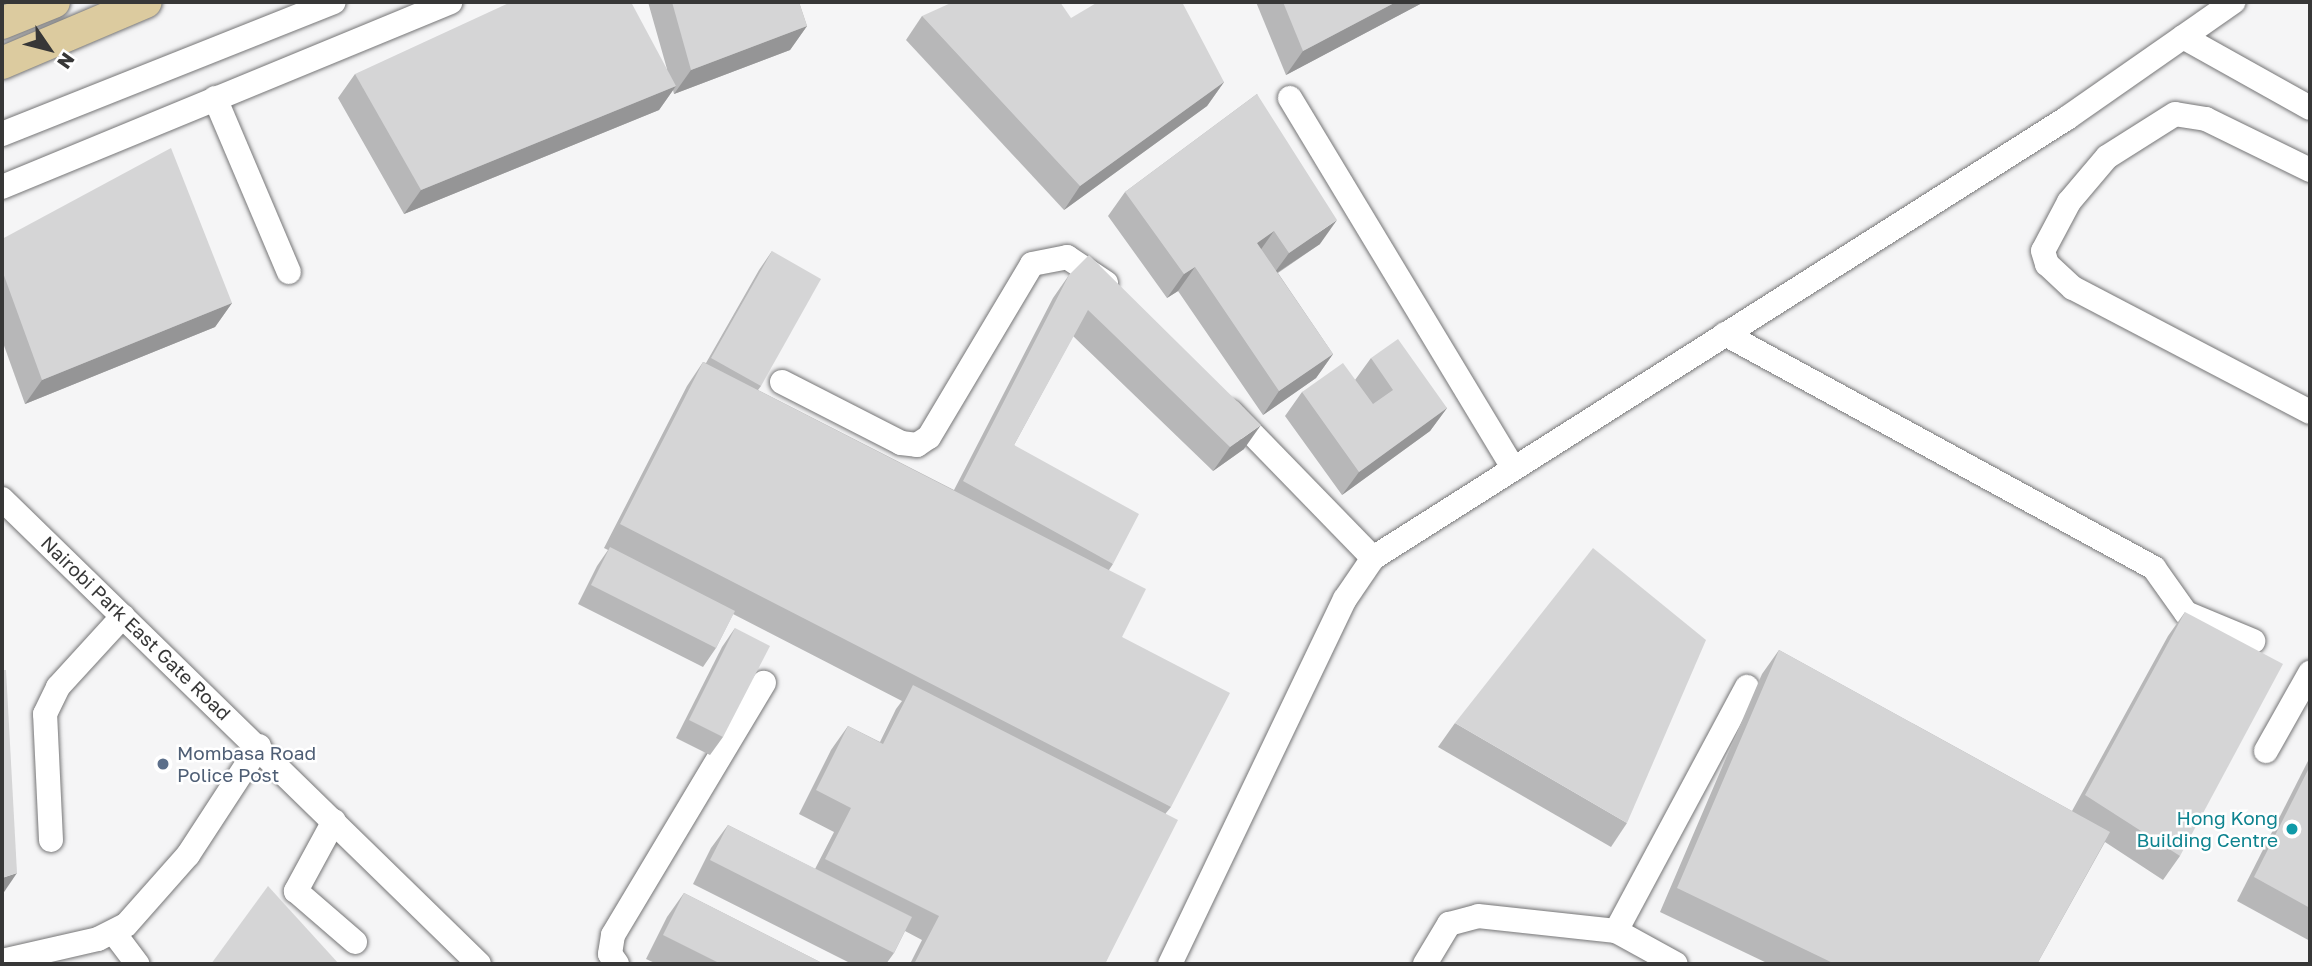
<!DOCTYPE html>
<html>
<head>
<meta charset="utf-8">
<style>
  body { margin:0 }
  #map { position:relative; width:2312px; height:966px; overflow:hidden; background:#f5f5f6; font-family:"Golos Text",sans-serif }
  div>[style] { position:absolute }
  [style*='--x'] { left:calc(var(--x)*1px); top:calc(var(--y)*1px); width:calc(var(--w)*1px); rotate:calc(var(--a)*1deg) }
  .roads { filter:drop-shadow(0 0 2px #767677) drop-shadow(0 0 2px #767677) }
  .minor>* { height:24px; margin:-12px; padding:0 12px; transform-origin:12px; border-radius:12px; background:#fff }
  .major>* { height:32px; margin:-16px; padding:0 16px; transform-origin:16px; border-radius:16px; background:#dccb9f }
  .wall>* { inset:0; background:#b7b7b8 }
  .shaded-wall>* { inset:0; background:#959596 }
  .building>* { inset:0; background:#d5d5d6 }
  .dots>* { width:19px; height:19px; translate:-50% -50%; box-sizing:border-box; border:4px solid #fff; border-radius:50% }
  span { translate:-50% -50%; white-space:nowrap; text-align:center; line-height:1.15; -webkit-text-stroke:5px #fff; paint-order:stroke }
  .street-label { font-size:19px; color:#373737 }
  .service-label { font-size:19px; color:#4e5e75 }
  .left { translate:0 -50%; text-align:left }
  .culture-label { font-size:19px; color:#0d838f }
  .right { translate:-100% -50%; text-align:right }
  .frame { position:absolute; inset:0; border:4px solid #373737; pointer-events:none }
  .north { position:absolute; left:14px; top:14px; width:70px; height:70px; -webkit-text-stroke:5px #fff; paint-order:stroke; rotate:125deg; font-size:19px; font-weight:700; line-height:28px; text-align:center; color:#373737 }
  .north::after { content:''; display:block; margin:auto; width:24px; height:32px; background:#373737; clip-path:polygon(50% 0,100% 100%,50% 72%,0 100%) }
</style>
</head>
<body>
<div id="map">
  <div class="roads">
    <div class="minor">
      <i style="--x:2183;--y:37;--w:145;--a:29.2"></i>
      <i style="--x:215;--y:98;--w:189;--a:67"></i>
      <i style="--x:1290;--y:98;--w:431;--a:58.9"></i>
      <i style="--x:2;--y:134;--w:357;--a:-21.7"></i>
      <i style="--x:2310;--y:170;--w:116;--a:-153.9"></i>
      <i style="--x:2206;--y:119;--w:31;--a:-171"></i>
      <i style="--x:2175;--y:114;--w:80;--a:147.7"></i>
      <i style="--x:2107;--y:157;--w:59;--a:130.2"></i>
      <i style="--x:2069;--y:202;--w:55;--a:118"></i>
      <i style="--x:2043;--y:251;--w:14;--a:73"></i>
      <i style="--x:2047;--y:264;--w:35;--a:43"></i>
      <i style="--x:2073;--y:288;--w:267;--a:27.6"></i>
      <i style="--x:2;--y:187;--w:485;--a:-22.4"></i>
      <i style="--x:1725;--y:334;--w:489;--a:28.6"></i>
      <i style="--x:2154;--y:568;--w:55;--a:54.6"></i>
      <i style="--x:2186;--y:613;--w:73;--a:22.7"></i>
      <i style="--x:782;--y:382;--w:134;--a:27.1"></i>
      <i style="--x:901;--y:443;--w:16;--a:7"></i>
      <i style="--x:917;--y:445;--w:14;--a:-34"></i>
      <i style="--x:929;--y:437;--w:201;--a:-59.2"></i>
      <i style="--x:1032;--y:264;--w:36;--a:-11"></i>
      <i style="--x:1067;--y:257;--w:47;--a:33.7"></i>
      <i style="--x:1231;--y:412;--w:204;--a:45.8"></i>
      <i style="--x:2;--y:499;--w:666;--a:44.27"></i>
      <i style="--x:2266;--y:751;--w:90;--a:-60.6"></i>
      <i style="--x:334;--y:821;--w:80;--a:118.5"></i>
      <i style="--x:296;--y:891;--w:78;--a:40.8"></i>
      <i style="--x:51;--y:840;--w:126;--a:-92.7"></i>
      <i style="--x:45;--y:714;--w:30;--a:-64"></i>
      <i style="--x:58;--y:687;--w:96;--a:-47.5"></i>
      <i style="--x:1616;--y:931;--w:277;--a:-61.8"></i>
      <i style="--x:114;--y:933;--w:39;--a:53"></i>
      <i style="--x:2;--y:961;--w:98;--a:-12.9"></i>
      <i style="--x:98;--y:939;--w:31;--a:-27"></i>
      <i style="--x:126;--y:925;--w:94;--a:-48.5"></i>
      <i style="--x:188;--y:855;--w:130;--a:-56.9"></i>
      <i style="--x:617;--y:964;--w:12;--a:-125"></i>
      <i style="--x:610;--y:954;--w:19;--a:-81"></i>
      <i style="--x:613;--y:935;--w:294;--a:-59.1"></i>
      <i style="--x:1170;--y:964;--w:405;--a:-64.4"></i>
      <i style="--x:1345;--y:599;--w:50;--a:-55.7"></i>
      <i style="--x:1373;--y:558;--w:822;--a:-32.37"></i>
      <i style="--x:2067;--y:118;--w:203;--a:-34.9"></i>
      <i style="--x:1425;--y:964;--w:47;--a:-59"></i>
      <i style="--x:1449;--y:924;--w:30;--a:-15"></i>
      <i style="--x:1478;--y:916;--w:139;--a:6.2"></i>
      <i style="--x:1616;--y:931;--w:68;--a:28.8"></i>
    </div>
    <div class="major">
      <i style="--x:2;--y:23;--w:56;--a:-22"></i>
      <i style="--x:2;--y:63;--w:156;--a:-23"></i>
    </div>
  </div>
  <div class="wall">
    <i style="clip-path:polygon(648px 2px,799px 2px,807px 26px,790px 50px,674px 94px,673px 90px,659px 110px,404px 214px,338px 98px,355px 74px,667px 69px)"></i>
    <i style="clip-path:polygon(1256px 2px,1424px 2px,1286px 75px)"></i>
    <i style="clip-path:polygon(922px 16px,1071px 18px,1224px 82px,1207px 106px,1064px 210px,906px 40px)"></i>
    <i style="clip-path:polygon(1257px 94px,1320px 244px,1278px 273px,1333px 354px,1316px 378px,1263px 415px,1178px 291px,1167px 298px,1108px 216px,1125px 192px)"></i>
    <i style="clip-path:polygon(2px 239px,232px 303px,215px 327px,25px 404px,2px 340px)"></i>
    <i style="clip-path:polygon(772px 251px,761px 386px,758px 390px,954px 490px,1053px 298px,1069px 275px,1244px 449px,1213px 471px,1073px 336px,1014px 445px,1113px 564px,1109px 570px,1122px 637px,1171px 807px,1166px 813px,1105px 964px,910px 964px,922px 940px,905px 931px,894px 953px,886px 964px,852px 964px,693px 884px,711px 848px,728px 825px,815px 869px,834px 832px,799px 814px,831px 750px,848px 726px,880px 742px,896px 709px,902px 701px,733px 614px,716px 648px,703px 667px,578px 604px,597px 566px,608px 550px,604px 548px,687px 386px,703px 362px,706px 363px,759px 270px)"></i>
    <i style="clip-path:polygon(1371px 358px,1447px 408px,1430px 431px,1342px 495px,1285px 416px,1302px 392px,1355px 380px)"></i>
    <i style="clip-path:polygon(2185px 612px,2180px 856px,2163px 880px,2105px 842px,2037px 964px,1769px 964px,1660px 912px,1762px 674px,1779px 650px,2072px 811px,2168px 636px)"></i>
    <i style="clip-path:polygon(735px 628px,723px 737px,710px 755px,676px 738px,722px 647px)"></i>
    <i style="clip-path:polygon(1455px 723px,1627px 823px,1611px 847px,1438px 747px)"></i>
    <i style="clip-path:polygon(2310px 757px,2310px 941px,2237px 901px)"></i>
    <i style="clip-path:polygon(684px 893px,824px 964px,657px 964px,646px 959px,667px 917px)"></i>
  </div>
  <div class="shaded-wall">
    <i style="clip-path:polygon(1396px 2px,1424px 2px,1286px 75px,1303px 51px)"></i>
    <i style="clip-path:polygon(807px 26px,790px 50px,674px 94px,691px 70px)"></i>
    <i style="clip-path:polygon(1224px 82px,1207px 106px,1064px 210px,1080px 186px)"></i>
    <i style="clip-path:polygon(676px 86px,659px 110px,404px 214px,421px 190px)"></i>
    <i style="clip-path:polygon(1337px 220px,1320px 244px,1272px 276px,1289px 253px)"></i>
    <i style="clip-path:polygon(1274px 231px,1257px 255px,1257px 243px)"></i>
    <i style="clip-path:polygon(1195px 267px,1178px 291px,1167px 298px,1184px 274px)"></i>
    <i style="clip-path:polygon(232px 303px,215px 327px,25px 404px,42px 380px)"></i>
    <i style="clip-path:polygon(1333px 354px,1316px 378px,1263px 415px,1279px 391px)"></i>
    <i style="clip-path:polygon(1447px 408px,1430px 431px,1342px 495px,1359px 472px)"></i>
    <i style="clip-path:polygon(1261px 425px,1244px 449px,1213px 471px,1230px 447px)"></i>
    <i style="clip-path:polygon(17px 873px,2px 895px,2px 878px)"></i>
  </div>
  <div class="building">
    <i style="clip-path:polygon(511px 2px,631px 2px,676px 86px,421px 190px,355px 74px)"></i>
    <i style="clip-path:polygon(672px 2px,799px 2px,807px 26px,691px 70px)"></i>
    <i style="clip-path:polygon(953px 2px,1060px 2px,1071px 18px,1098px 2px,1182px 2px,1224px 82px,1080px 186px,922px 16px)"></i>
    <i style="clip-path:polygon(1283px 2px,1396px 2px,1303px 51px)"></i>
    <i style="clip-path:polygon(1257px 94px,1337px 220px,1289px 253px,1274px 231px,1257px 243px,1333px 354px,1279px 391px,1195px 267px,1184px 274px,1125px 192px)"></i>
    <i style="clip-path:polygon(171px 148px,232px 303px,42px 380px,2px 270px,2px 239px)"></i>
    <i style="clip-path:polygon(772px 251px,821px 279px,761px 386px,711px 358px)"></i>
    <i style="clip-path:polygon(1089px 255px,1261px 425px,1230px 447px,1088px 310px,1014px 445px,1139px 514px,1113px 564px,963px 481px,1069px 275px)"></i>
    <i style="clip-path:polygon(1398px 339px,1447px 408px,1359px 472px,1302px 392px,1343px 363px,1373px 404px,1393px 390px,1371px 358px)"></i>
    <i style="clip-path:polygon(703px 362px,1146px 589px,1122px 637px,1230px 693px,1171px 807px,620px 524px)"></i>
    <i style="clip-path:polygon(610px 547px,735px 611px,716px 648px,591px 585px)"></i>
    <i style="clip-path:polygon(1593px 548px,1706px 640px,1627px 823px,1455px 723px)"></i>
    <i style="clip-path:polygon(2185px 612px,2283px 664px,2180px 856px,2085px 795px)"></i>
    <i style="clip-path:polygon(735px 628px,770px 646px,723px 737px,689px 720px)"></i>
    <i style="clip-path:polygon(1779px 650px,2110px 832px,2037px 964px,1835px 964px,1677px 888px)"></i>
    <i style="clip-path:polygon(2px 670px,6px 670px,17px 873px,2px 878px)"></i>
    <i style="clip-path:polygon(913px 685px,1178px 820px,1105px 964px,914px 964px,939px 916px,825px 859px,851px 808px,816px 790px,848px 726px,883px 744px)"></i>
    <i style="clip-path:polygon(2310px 766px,2310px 908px,2254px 877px)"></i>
    <i style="clip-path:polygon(728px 825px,912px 917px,894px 953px,710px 860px)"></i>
    <i style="clip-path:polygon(268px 886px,339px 964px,211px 964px)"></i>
    <i style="clip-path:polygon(684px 893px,824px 964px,721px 964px,663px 935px)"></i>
  </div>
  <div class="dots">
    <i style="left:163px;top:764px;background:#5c6f8a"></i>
    <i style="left:2292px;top:829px;background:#0f9aa8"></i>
  </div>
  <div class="street-label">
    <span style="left:136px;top:628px;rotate:44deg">Nairobi Park East Gate Road</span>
  </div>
  <div class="service-label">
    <span class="left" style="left:177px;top:764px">Mombasa Road<br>Police Post</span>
  </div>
  <div class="culture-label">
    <span class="right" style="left:2278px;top:829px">Hong Kong<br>Building Centre</span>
  </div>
  <div class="frame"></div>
  <div class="north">N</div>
</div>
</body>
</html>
